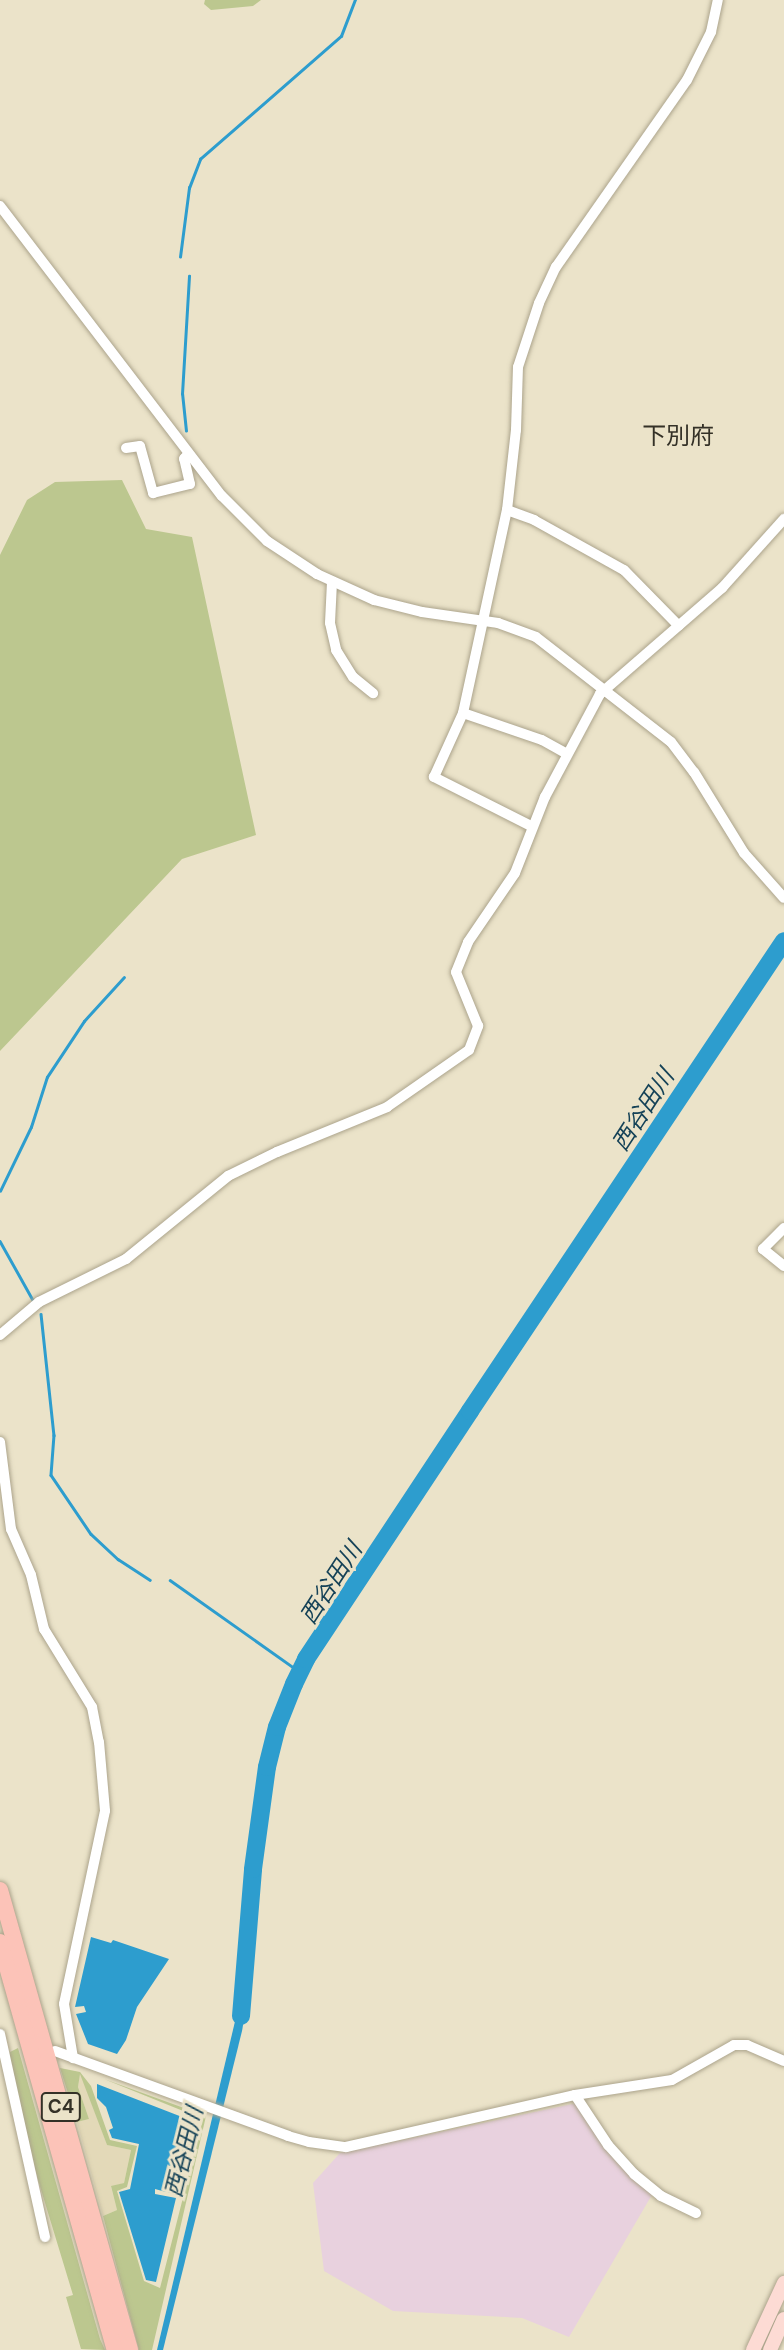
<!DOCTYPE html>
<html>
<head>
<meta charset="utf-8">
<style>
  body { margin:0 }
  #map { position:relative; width:784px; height:2350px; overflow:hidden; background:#ebe3c9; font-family:"DM Sans","Noto Sans JP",sans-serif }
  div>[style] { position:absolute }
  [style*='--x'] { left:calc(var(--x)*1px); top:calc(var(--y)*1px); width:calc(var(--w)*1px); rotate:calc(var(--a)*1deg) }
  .built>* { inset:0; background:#e3d9b8 }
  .education>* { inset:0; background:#e8d1de }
  .green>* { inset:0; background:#bcc78f }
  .water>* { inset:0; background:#2d9dce }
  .stream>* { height:2.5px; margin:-1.25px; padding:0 1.25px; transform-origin:1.25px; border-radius:1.25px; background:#2d9dce }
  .river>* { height:18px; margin:-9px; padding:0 9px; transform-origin:9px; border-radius:9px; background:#2d9dce }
  .roads { filter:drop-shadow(0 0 2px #aca48c) drop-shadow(0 0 2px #aca48c) }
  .minor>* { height:10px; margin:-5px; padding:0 5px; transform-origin:5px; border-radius:5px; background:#fff }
  .major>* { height:14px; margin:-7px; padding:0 7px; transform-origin:7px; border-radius:7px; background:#fddbd4 }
  .highway>* { height:16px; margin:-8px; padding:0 8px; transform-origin:8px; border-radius:8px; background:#fcc3b8 }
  span { translate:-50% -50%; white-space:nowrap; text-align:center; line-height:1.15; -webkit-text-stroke:6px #ebe3c9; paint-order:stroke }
  .shield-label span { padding:2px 5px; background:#ebe3c9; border:2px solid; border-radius:5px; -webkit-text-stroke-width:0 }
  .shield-label { font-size:19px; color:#343127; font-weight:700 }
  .water-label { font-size:23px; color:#154257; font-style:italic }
  .quarter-label { font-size:24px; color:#343127 }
</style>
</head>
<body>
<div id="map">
  <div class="built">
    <i style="clip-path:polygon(80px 2072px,107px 2145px,131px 2150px,124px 2183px,111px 2187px,117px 2210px,103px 2216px,77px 2122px,89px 2119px,78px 2087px)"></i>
  </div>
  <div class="education">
    <i style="clip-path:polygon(577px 2103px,653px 2193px,569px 2337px,522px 2318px,393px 2311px,324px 2271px,313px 2183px,340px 2153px)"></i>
  </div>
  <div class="green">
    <i style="clip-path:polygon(205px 0,261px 0,253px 6px,211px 10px,204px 4px)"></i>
    <i style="clip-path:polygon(122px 480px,146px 529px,192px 537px,256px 835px,182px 859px,0 1051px,0 555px,27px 500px,55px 482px)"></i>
    <i style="clip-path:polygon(18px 2048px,100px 2339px,105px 2350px,81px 2349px,66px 2297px,73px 2295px,32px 2160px,8px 2060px,10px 2052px)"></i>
    <i style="clip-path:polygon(60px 2068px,80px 2072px,91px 2086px,110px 2140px,137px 2146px,127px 2187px,117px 2191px,144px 2281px,160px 2288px,203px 2119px,104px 2079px,206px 2116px,152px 2350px,139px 2350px,103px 2216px,117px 2210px,111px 2186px,124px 2183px,131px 2150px,107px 2145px,80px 2074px,78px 2087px,89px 2119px,77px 2122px)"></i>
  </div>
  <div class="water">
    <i style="clip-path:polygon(91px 1937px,111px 1943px,113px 1940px,169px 1959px,137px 2007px,126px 2040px,117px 2054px,88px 2044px,76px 2014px,86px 2012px,84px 2006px,75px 2007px)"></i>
    <i style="clip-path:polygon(242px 1992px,249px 1992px,242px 2031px,163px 2350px,157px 2350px)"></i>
    <i style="clip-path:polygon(97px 2084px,195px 2122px,177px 2195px,155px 2189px,155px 2194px,176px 2198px,156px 2282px,146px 2280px,119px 2192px,130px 2189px,139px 2144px,112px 2138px,109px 2130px,113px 2128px,106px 2107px,97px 2098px)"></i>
  </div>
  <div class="stream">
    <i style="--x:180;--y:257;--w:70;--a:-82.6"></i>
    <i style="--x:189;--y:188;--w:31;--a:-69"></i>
    <i style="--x:200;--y:159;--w:187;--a:-41.1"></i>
    <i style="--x:341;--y:36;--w:39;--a:-69"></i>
    <i style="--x:186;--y:431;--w:37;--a:-96"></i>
    <i style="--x:182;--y:394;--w:118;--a:-86.6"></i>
    <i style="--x:0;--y:1191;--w:71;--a:-64.2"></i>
    <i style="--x:31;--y:1127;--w:52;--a:-72.3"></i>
    <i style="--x:47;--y:1077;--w:67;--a:-56.5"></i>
    <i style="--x:84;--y:1021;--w:59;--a:-47.7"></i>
    <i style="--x:0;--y:1241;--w:68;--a:60.8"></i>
    <i style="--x:41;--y:1314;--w:122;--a:83.9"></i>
    <i style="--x:54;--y:1435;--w:40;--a:94.3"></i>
    <i style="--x:51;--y:1475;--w:71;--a:55.9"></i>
    <i style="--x:91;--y:1534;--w:37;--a:43"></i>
    <i style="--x:118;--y:1559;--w:38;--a:33"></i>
    <i style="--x:170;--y:1580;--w:159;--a:35.3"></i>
  </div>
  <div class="river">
    <i style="--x:241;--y:2016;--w:147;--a:-85.3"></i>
    <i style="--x:253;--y:1869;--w:103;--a:-82.2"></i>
    <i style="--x:267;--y:1767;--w:41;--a:-76"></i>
    <i style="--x:277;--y:1727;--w:46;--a:-68.4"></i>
    <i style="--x:294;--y:1684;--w:28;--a:-64"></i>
    <i style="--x:306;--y:1659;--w:297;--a:-56.5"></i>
    <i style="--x:470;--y:1411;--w:565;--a:-56.25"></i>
  </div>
  <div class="roads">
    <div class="minor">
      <i style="--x:0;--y:206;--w:365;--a:52.6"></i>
      <i style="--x:222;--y:496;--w:64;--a:45"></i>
      <i style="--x:267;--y:541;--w:60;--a:33.4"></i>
      <i style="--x:317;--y:574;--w:63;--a:24.5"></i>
      <i style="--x:374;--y:600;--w:49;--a:14"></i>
      <i style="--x:422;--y:612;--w:77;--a:8.2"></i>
      <i style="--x:498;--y:623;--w:40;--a:20.2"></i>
      <i style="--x:536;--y:637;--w:171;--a:37.9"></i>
      <i style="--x:671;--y:742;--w:38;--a:53"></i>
      <i style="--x:694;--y:772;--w:95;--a:58.3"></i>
      <i style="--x:744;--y:853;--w:60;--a:48.4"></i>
      <i style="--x:126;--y:448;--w:14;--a:-8"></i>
      <i style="--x:140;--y:446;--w:49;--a:74.5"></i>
      <i style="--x:153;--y:493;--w:38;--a:-14"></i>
      <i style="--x:190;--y:484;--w:26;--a:-103"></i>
      <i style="--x:184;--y:459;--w:6;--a:-51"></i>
      <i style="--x:507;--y:510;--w:29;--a:20"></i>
      <i style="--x:534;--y:520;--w:103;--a:29.1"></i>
      <i style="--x:624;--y:570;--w:78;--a:45.5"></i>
      <i style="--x:332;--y:582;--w:41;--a:92.8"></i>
      <i style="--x:330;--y:623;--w:28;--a:77"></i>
      <i style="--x:336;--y:650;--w:32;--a:58"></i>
      <i style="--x:353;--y:677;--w:26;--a:39"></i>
      <i style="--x:463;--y:713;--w:83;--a:18.9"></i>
      <i style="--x:542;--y:740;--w:26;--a:29"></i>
      <i style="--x:531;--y:826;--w:109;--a:-153.2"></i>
      <i style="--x:434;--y:777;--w:70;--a:-65.6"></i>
      <i style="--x:463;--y:713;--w:208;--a:-77.8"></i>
      <i style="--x:507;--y:510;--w:81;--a:-83.6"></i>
      <i style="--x:516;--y:430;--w:63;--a:-88.2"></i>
      <i style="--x:518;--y:367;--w:67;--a:-71.8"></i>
      <i style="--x:539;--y:303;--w:40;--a:-65"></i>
      <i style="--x:556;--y:267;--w:228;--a:-55"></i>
      <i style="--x:687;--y:80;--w:54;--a:-63.4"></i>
      <i style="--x:711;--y:32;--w:33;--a:-78"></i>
      <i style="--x:784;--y:1228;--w:30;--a:135"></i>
      <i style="--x:763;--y:1249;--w:27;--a:39"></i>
      <i style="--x:0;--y:1335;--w:51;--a:-40.2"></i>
      <i style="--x:39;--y:1302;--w:97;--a:-26.3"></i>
      <i style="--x:126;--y:1259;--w:132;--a:-39.1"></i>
      <i style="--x:228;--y:1176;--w:55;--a:-26.1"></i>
      <i style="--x:277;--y:1152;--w:119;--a:-22.2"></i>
      <i style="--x:387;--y:1107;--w:100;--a:-34.8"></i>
      <i style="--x:469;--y:1050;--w:26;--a:-69"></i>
      <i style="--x:478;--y:1026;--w:58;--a:-112.2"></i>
      <i style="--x:456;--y:972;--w:32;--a:-68"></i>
      <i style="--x:468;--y:942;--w:83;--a:-55.7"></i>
      <i style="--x:515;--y:873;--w:82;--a:-68.5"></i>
      <i style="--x:545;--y:797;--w:117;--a:-61.9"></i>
      <i style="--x:600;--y:694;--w:162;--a:-41"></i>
      <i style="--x:722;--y:588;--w:93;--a:-48.1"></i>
      <i style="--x:0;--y:1442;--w:88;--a:82.8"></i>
      <i style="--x:11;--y:1529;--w:50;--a:66.5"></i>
      <i style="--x:31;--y:1575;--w:56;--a:76.5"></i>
      <i style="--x:44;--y:1629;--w:92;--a:58.4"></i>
      <i style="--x:92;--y:1707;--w:36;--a:79"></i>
      <i style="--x:99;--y:1742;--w:69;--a:85"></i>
      <i style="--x:105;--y:1811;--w:197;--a:102"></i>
      <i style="--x:64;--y:2004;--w:55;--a:80.5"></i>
      <i style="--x:0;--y:2034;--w:208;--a:77.5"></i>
      <i style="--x:55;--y:2051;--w:248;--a:20"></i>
      <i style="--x:288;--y:2136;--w:22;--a:16"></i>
      <i style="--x:309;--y:2142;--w:37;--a:8"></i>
      <i style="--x:346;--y:2147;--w:235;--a:-12.8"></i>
      <i style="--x:575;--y:2095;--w:98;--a:-8.8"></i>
      <i style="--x:672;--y:2080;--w:71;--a:-29.4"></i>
      <i style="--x:734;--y:2045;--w:13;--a:0"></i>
      <i style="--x:747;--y:2045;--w:40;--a:23.4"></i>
      <i style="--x:575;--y:2095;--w:60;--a:56.6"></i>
      <i style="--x:608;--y:2145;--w:39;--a:48"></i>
      <i style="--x:634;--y:2174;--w:35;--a:39"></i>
      <i style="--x:661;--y:2196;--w:39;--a:26"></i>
    </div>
    <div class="major">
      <i style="--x:753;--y:2350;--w:74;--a:-65.2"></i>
      <i style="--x:770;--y:2350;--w:34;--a:-66"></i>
    </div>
    <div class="highway">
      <i style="--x:0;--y:1890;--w:478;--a:74.2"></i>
      <i style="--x:0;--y:1942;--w:424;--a:74.3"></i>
    </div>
  </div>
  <div class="shield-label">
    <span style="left:61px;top:2107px">C4</span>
  </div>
  <div class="water-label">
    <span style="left:643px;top:1110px;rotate:-57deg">西谷田川</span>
    <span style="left:331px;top:1583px;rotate:-57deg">西谷田川</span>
    <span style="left:184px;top:2152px;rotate:-76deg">西谷田川</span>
  </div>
  <div class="quarter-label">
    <span style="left:678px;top:436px">下別府</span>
  </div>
</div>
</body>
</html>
